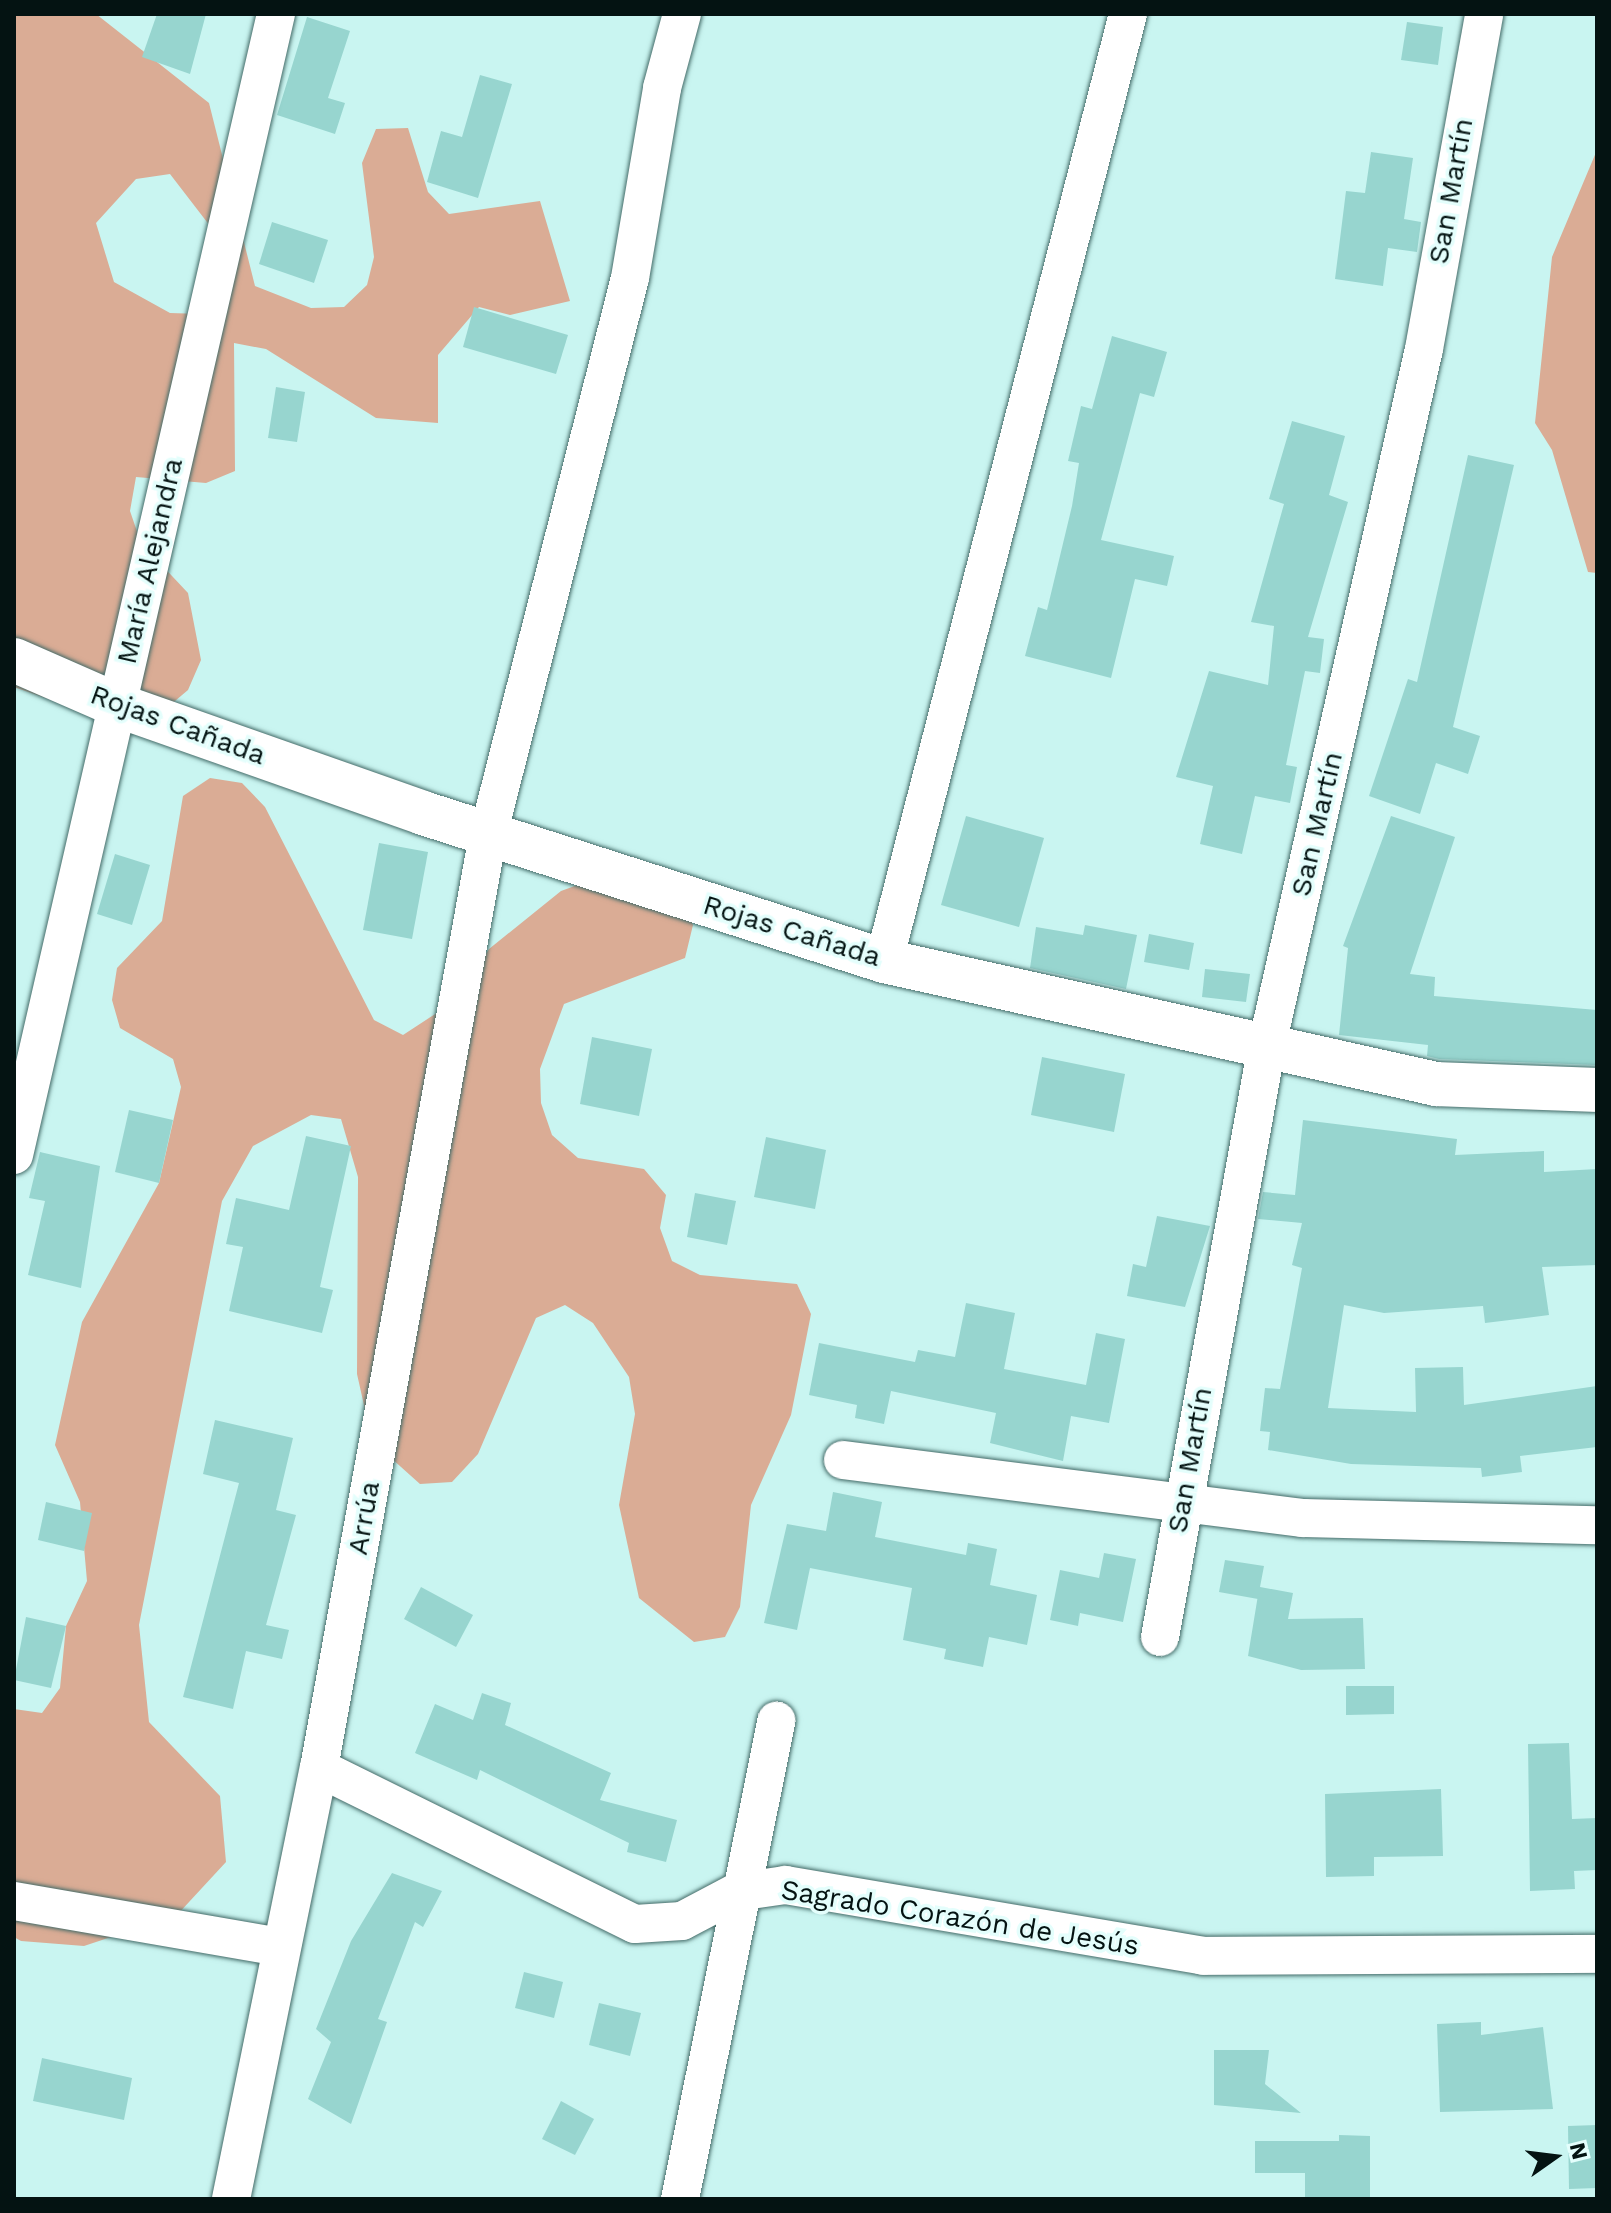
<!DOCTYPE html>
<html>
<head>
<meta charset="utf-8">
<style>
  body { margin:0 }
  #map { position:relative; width:1611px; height:2213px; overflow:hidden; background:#c9f5f1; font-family:"Work Sans",sans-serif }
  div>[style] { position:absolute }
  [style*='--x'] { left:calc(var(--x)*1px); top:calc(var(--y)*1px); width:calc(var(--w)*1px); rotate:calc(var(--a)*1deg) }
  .forest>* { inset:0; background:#daac95 }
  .building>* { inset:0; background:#97d5cf }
  .roads { filter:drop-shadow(0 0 2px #446b68) drop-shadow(0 0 2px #446b68) }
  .minor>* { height:38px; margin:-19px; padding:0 19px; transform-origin:19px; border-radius:19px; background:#fff }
  .secondary>* { height:44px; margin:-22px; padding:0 22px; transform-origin:22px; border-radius:22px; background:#fff }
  span { translate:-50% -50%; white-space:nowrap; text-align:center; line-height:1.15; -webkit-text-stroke:7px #e4fefc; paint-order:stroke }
  .street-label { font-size:28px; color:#041312 }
  .frame { position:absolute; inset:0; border:16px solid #041312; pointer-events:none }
  .north { position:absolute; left:1515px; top:2117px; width:80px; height:80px; -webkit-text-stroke:6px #e4fefc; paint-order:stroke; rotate:76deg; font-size:22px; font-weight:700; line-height:32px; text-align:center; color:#041312 }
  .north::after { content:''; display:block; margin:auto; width:28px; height:36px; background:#041312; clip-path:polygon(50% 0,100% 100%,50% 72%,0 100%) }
</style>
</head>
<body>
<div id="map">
  <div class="forest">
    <i style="clip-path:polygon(evenodd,15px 14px,96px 14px,209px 103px,255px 286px,311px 308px,344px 307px,367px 285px,374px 257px,362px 163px,376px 129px,408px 128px,428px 192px,449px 214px,540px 201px,570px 301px,510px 315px,479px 307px,438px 355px,438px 423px,376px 418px,266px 349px,234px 343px,235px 471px,206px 483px,136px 477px,130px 511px,141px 543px,188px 593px,201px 660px,188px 690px,162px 712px,97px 716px,14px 687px,15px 14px,170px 174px,210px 226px,201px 314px,170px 313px,114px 282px,96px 223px,136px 179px,170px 174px)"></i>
    <i style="clip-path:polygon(1597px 150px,1597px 573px,1588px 572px,1552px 450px,1535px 423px,1552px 257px)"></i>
    <i style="clip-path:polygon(210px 778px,242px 783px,265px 807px,374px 1020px,403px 1035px,455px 1001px,489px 949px,561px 891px,591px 880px,680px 897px,693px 925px,685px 958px,564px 1004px,540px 1069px,541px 1103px,552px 1135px,578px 1158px,644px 1169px,666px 1195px,660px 1228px,672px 1261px,700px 1275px,797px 1284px,811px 1314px,791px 1415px,751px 1505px,740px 1607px,725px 1637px,694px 1642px,639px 1598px,619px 1505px,635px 1414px,629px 1377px,593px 1323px,565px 1305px,536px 1318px,478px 1454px,452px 1482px,420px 1484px,372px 1441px,357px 1374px,358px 1177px,341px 1119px,311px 1115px,253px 1146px,222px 1201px,139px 1625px,149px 1722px,220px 1796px,226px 1862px,177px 1915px,84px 1946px,21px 1941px,14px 1937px,14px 1709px,42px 1713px,60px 1688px,66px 1626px,87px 1581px,80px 1502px,55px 1445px,82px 1322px,159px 1183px,181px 1087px,173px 1059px,120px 1028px,112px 1000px,117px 968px,162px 921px,183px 796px)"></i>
  </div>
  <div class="building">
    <i style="clip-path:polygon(157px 14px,206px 14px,190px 74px,142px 57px)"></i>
    <i style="clip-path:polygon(307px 17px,350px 31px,328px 98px,345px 103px,335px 134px,277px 115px)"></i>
    <i style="clip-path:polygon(1407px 22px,1443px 27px,1438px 65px,1401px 60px)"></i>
    <i style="clip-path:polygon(480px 75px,512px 84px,478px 198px,427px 182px,441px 131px,462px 137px)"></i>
    <i style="clip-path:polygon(1371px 152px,1413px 158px,1404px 219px,1421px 222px,1417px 252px,1388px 248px,1383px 286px,1335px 279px,1346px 191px,1365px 193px)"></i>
    <i style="clip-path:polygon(272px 222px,328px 240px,314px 283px,259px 264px)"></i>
    <i style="clip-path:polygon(474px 307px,568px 335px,556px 374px,463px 347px)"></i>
    <i style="clip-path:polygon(1112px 336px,1167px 352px,1154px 397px,1140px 393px,1101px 540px,1174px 556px,1167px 586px,1135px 579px,1111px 678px,1025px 656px,1038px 607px,1047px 610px,1072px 506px,1079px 463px,1068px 461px,1081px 406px,1092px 409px)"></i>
    <i style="clip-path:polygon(276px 387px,305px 392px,297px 442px,268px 438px)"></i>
    <i style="clip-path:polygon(1292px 421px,1345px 436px,1329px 495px,1348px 502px,1308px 637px,1324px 639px,1320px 673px,1305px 671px,1286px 765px,1297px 767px,1290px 803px,1255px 796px,1242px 854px,1200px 844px,1213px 786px,1176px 777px,1209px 671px,1268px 685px,1274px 626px,1251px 622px,1284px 504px,1269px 499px)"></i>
    <i style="clip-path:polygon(1468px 455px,1514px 465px,1453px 727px,1480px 736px,1468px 774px,1436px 763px,1420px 814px,1369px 796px,1408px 679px,1417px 682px)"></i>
    <i style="clip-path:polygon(966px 816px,1044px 838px,1019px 927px,941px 905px)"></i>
    <i style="clip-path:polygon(1391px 816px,1455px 837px,1410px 974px,1435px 977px,1434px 996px,1597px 1010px,1597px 1065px,1439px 1059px,1427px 1056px,1428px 1045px,1339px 1035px,1348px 948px,1343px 946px)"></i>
    <i style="clip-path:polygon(379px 843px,428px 852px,412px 939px,363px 930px)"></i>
    <i style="clip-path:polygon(115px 854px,150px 865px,132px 925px,97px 914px)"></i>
    <i style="clip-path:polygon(1085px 925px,1137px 935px,1126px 989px,1030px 968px,1036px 927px,1083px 935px)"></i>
    <i style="clip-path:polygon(1149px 934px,1194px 943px,1189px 970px,1144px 962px)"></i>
    <i style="clip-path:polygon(1205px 969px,1250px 974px,1246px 1002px,1202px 997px)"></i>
    <i style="clip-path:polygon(592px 1037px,652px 1049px,639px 1116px,580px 1104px)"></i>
    <i style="clip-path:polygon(1042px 1057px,1125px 1074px,1114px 1132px,1031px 1115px)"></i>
    <i style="clip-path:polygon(129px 1110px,173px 1120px,159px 1183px,115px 1172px)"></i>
    <i style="clip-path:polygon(1303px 1120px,1457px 1139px,1455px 1155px,1544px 1151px,1544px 1172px,1597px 1169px,1597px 1265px,1542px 1267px,1549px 1315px,1485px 1323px,1483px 1306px,1384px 1313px,1344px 1305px,1328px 1408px,1416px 1412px,1415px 1368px,1463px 1367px,1464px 1405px,1597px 1386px,1597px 1447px,1520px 1456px,1522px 1472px,1482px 1477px,1481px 1468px,1351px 1464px,1268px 1450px,1270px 1432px,1260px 1431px,1265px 1388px,1280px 1389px,1302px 1268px,1292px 1265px,1302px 1223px,1258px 1219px,1263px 1192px,1295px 1195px)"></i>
    <i style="clip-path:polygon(306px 1136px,351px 1146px,320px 1287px,333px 1290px,322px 1333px,229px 1311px,243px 1247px,226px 1244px,236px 1198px,289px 1210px)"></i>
    <i style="clip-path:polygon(766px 1137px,826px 1150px,815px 1209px,754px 1197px)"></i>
    <i style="clip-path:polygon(40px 1152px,100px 1166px,81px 1288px,28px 1275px,45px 1201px,29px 1198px)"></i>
    <i style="clip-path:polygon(695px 1193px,736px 1201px,727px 1245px,687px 1237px)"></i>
    <i style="clip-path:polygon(1157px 1216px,1210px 1226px,1185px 1307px,1127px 1296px,1133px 1264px,1146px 1267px)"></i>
    <i style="clip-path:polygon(966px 1303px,1015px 1313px,1004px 1369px,1086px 1385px,1096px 1333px,1125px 1339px,1109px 1423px,1071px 1416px,1063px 1461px,990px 1443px,996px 1413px,891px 1391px,884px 1424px,855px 1418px,857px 1405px,809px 1395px,819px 1343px,915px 1362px,918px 1350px,955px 1357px)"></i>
    <i style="clip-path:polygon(215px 1420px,293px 1438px,276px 1510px,296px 1515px,266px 1625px,289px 1630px,282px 1659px,246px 1651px,233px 1709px,183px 1697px,239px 1483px,203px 1474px)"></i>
    <i style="clip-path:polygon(833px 1492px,882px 1502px,875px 1537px,966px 1555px,968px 1543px,997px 1549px,990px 1585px,1037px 1595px,1027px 1645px,989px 1637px,983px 1667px,944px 1659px,946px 1649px,903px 1640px,912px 1588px,810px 1568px,797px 1630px,764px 1623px,787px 1524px,826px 1531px)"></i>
    <i style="clip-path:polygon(46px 1502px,92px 1513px,84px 1551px,38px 1540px)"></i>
    <i style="clip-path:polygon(1104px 1553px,1136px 1559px,1123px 1622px,1080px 1613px,1078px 1626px,1050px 1620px,1060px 1570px,1099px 1578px)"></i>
    <i style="clip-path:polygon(1225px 1560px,1264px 1566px,1260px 1587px,1293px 1593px,1288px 1619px,1363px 1618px,1365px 1669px,1301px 1670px,1248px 1656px,1259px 1589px,1258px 1599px,1219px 1592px)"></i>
    <i style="clip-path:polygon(421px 1587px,473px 1615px,456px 1647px,404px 1619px)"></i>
    <i style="clip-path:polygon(26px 1617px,66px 1626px,51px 1688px,14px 1680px)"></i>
    <i style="clip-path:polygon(1346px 1686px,1394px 1686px,1394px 1714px,1346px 1715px)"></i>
    <i style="clip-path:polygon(482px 1693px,511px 1703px,505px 1725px,611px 1773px,600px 1800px,677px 1820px,666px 1862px,627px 1852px,629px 1843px,480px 1770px,477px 1780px,415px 1753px,435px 1704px,473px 1720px)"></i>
    <i style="clip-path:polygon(1569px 1743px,1572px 1819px,1597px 1818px,1597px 1870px,1574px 1871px,1575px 1889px,1530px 1891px,1528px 1744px)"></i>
    <i style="clip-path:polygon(1441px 1789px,1443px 1856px,1374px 1857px,1374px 1876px,1326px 1877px,1325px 1794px)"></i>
    <i style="clip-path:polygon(392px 1873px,442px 1891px,423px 1927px,415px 1922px,378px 2019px,387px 2022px,351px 2124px,308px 2099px,331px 2042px,316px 2029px,351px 1941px)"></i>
    <i style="clip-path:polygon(524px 1972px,563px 1982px,554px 2018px,515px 2008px)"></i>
    <i style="clip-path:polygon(599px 2003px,641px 2013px,630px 2056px,589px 2045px)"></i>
    <i style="clip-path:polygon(1481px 2022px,1481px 2035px,1543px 2027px,1553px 2109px,1440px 2112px,1437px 2024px)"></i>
    <i style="clip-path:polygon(1214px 2050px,1269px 2050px,1265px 2084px,1301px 2113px,1214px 2105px)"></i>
    <i style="clip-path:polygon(42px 2058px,132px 2078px,124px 2120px,33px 2101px)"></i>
    <i style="clip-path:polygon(561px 2101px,594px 2119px,575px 2155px,542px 2139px)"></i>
    <i style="clip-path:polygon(1597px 2125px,1597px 2188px,1569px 2189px,1568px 2126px)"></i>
    <i style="clip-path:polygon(1339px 2135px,1370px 2136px,1370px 2199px,1305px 2199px,1305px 2173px,1255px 2173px,1255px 2141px,1339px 2141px)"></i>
  </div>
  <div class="roads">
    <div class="minor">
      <i style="--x:884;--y:961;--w:978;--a:-75.55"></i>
      <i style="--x:14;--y:1155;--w:1171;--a:-77.07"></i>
      <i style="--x:843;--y:1460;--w:463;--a:7.2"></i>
      <i style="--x:1302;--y:1518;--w:295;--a:1.4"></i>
      <i style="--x:1160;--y:1637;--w:602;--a:-79.75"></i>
      <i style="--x:1267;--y:1045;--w:713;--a:-77.29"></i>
      <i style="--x:1424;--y:349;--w:340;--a:-79.8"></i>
      <i style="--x:319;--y:1768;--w:352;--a:26.3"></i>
      <i style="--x:635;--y:1924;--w:47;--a:-3.7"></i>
      <i style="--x:682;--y:1921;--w:62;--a:-27.8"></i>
      <i style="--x:737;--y:1892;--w:49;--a:-8.3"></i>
      <i style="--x:785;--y:1885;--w:424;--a:9.6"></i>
      <i style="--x:1203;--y:1956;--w:394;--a:-0.3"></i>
      <i style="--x:14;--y:1901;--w:270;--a:9.8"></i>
      <i style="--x:231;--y:2199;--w:440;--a:-78.5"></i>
      <i style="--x:319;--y:1768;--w:948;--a:-79.73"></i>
      <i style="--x:488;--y:835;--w:575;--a:-75.7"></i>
      <i style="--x:630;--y:278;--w:193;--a:-80.4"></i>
      <i style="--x:662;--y:88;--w:77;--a:-74.9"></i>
      <i style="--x:680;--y:2199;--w:488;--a:-78.6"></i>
    </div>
    <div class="secondary">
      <i style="--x:14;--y:660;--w:112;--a:23.6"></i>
      <i style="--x:117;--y:705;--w:324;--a:19.4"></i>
      <i style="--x:423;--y:813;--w:484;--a:17.8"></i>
      <i style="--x:884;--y:961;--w:566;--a:12.56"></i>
      <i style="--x:1436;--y:1084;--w:161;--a:2.1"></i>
    </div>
  </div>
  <div class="street-label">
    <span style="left:1451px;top:191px;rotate:-80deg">San Martín</span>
    <span style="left:150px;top:561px;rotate:-77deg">María Alejandra</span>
    <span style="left:178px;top:725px;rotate:20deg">Rojas Cañada</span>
    <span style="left:1317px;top:824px;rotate:-77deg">San Martín</span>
    <span style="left:792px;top:931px;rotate:17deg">Rojas Cañada</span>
    <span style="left:1190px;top:1460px;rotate:-80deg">San Martín</span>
    <span style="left:364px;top:1518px;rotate:-80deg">Arrúa</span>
    <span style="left:960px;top:1918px;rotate:9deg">Sagrado Corazón de Jesús</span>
  </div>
  <div class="frame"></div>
  <div class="north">N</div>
</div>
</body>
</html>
